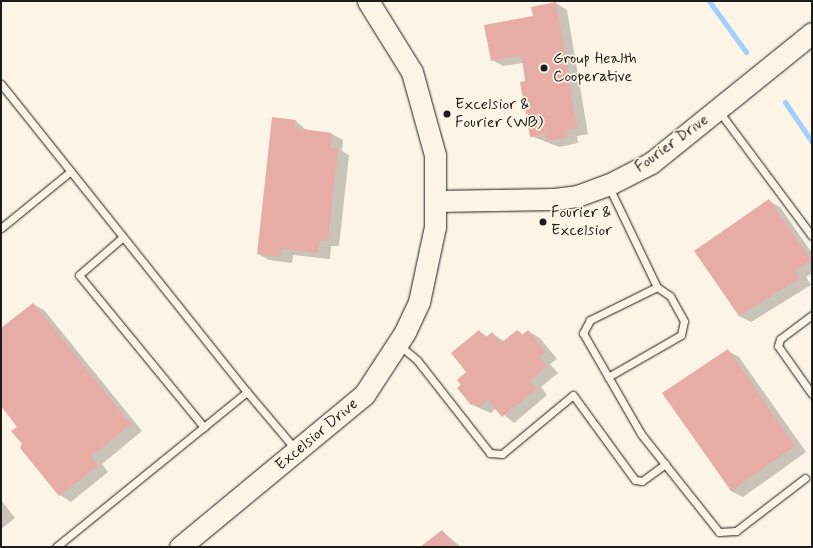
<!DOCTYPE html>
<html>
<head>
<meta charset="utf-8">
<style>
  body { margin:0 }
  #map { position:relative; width:813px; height:548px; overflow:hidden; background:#fcf5e5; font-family:Mynerve,sans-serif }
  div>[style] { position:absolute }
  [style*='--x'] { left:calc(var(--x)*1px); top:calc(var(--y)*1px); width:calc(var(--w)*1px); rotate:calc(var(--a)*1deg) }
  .shadow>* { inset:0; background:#0003 }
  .stream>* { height:5px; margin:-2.5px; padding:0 2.5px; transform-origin:2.5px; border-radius:2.5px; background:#a1d0fd }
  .building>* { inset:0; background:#e7aca5 }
  .roads { filter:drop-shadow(0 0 1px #1c1c1c) drop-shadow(0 0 1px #1c1c1c) }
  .lane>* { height:7px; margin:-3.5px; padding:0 3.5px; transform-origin:3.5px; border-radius:3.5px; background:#fcf5e5 }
  .secondary>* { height:21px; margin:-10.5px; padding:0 10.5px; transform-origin:10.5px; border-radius:10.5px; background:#fcf5e5 }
  .dots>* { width:11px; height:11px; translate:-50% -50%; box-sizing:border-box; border:2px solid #fcf5e5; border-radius:50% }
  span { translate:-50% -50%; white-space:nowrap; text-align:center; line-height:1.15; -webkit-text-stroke:3.5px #fcf5e5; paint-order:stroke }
  .poi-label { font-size:16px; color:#1c1c1c }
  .left { translate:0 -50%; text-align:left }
  .street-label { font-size:16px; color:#1c1c1c }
  .frame { position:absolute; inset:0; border:2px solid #1c1c1c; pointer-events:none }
</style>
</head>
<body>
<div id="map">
  <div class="shadow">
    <i style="clip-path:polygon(556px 3px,567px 10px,588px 134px,577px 136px,578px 143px,559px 147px,531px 136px,523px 63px,503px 66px,492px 60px,534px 17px)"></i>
    <i style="clip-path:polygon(296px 121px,307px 131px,332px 134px,343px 140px,342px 151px,349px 155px,339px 246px,331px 246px,330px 259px,293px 255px,292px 263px,269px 260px,258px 254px)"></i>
    <i style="clip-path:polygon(769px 201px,780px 207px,812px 253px,812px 273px,806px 277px,811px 285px,751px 322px,739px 316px)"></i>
    <i style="clip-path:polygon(33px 304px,44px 310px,142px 431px,102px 464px,108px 472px,71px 502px,60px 495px,22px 448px,19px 427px,1px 405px,1px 330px)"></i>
    <i style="clip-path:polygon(479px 331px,488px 337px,492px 333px,505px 342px,518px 331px,524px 335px,528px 331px,540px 338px,557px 359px,550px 364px,558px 373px,541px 387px,547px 395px,514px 423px,496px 408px,491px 413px,472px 405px,458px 388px,468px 372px)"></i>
    <i style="clip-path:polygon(728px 351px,739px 357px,806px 452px,743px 497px,731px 491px)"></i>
    <i style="clip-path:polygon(1px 500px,15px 518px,1px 529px)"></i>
    <i style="clip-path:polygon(442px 531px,461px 547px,422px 547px)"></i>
  </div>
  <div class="stream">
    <i style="--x:709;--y:1;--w:63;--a:54"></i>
    <i style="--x:785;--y:102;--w:48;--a:56"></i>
  </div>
  <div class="building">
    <i style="clip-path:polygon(556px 2px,577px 128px,566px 130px,568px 137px,546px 141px,545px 134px,530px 137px,520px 82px,526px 81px,521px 55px,491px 61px,484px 25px,533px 16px,531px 7px)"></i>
    <i style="clip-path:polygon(272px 117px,296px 120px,295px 128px,332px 133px,330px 147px,338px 148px,328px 241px,320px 240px,318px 253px,281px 249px,280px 257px,257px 254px)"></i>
    <i style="clip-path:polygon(769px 199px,811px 260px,795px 271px,800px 278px,739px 316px,694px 251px)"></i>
    <i style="clip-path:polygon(33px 303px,131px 424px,91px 457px,98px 466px,59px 496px,20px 448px,22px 444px,11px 431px,17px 427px,1px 406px,1px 328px)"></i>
    <i style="clip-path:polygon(479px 330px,485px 338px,492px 332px,501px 343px,517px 330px,522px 335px,528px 330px,546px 352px,540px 357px,547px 366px,530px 381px,537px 389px,502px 417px,488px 400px,479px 407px,475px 402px,471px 405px,457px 388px,461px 385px,457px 380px,466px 372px,451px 353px)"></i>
    <i style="clip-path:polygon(728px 349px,795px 446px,731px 491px,662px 393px)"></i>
    <i style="clip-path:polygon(442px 530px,456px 547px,420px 547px)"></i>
  </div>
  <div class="roads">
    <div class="lane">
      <i style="--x:1;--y:84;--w:394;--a:51.4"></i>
      <i style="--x:718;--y:110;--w:157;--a:53.3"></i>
      <i style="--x:609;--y:187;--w:111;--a:64.4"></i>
      <i style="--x:657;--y:287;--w:75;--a:153.8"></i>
      <i style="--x:590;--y:320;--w:15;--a:118"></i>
      <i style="--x:583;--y:333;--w:116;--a:60.1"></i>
      <i style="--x:641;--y:434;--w:125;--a:51.5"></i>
      <i style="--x:719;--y:532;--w:17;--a:-3"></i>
      <i style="--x:736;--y:531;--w:87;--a:-37.5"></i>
      <i style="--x:1;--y:228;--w:90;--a:-39.2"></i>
      <i style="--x:123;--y:237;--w:58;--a:139.2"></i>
      <i style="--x:79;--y:275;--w:197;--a:50.6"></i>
      <i style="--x:812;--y:315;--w:40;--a:143"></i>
      <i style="--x:780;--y:339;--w:7;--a:106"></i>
      <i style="--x:778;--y:346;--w:59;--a:54.7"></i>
      <i style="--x:398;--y:344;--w:25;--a:40"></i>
      <i style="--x:417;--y:360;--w:118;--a:51.9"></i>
      <i style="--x:490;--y:453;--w:12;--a:5"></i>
      <i style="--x:502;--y:454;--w:92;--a:-39.7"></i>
      <i style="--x:573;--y:395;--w:105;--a:53.9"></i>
      <i style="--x:635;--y:480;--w:7;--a:8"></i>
      <i style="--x:642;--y:481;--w:29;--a:-36"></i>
      <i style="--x:608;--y:377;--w:84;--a:-29.9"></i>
      <i style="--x:681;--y:335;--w:14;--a:-78"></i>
      <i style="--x:684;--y:321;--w:29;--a:-119"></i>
      <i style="--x:670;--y:296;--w:16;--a:-145"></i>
      <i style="--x:56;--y:547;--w:246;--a:-39.1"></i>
      <i style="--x:247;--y:392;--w:76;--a:49.8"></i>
    </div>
    <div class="secondary">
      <i style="--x:437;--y:201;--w:117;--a:-1"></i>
      <i style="--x:554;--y:199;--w:23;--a:-7"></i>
      <i style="--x:577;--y:196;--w:33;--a:-20"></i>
      <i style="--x:608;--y:185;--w:48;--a:-27.1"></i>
      <i style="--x:651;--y:163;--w:207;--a:-38.9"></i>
      <i style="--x:180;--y:547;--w:239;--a:-39.6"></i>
      <i style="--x:364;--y:395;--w:75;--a:-56.9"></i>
      <i style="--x:405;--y:332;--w:33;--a:-65"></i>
      <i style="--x:419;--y:302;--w:77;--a:-78"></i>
      <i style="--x:435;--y:227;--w:72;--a:-90"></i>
      <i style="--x:435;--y:155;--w:86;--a:-105.5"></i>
      <i style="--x:412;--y:72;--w:84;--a:-121.8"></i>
    </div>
  </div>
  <div class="dots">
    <i style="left:544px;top:68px;background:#1c1c1c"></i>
    <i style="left:447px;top:114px;background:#1c1c1c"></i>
    <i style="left:543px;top:222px;background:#1c1c1c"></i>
  </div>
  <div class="poi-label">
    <span class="left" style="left:553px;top:68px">Group Health<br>Cooperative</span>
    <span class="left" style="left:455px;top:114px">Excelsior &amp;<br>Fourier (WB)</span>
    <span class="left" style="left:551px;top:222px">Fourier &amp;<br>Excelsior</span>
  </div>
  <div class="street-label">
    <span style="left:672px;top:144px;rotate:-36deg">Fourier Drive</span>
    <span style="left:317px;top:435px;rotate:-40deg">Excelsior Drive</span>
  </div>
  <div class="frame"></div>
</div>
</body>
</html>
